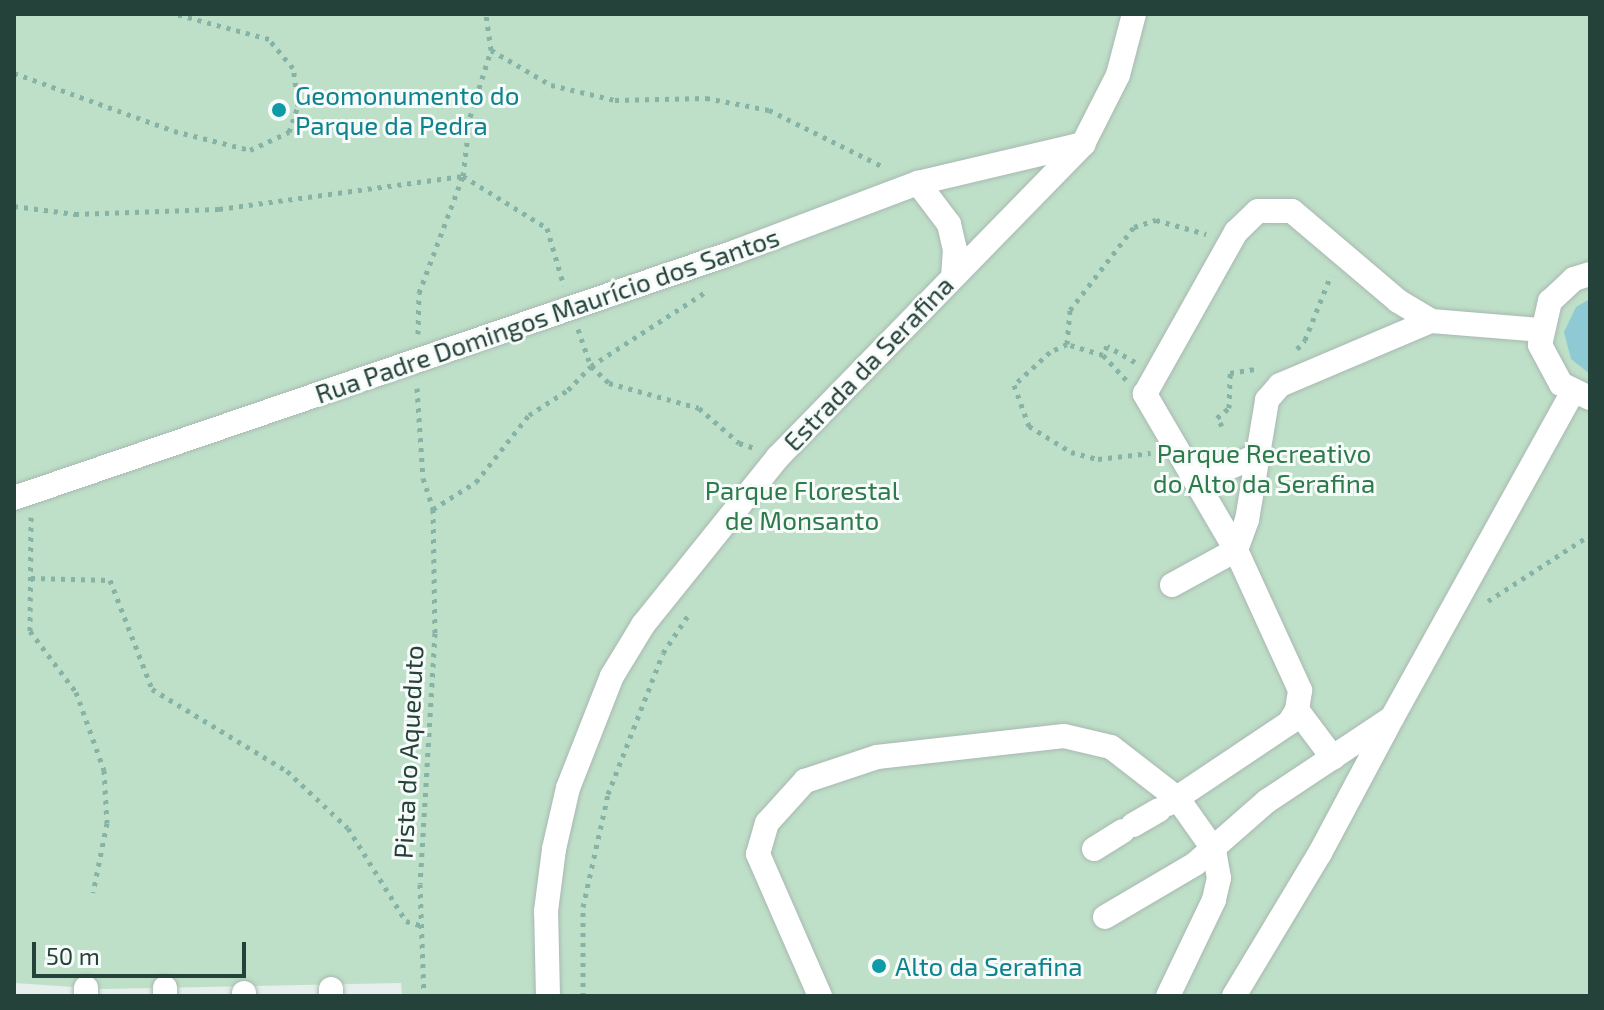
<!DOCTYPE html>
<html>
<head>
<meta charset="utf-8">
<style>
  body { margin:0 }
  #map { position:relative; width:1604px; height:1010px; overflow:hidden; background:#e6efeb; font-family:"Exo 2",sans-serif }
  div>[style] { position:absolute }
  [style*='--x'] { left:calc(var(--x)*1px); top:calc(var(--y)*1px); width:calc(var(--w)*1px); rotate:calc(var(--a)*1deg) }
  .green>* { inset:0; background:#bfe0c8 }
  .water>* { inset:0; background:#8ec9d4 }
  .path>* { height:5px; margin-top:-2.5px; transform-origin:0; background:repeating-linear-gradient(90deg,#86b3a5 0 4px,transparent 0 10px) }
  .roads { filter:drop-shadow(0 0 2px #a8b8b2) drop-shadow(0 0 2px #a8b8b2) }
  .street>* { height:24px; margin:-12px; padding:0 12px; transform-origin:12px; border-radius:12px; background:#fff }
  .secondary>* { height:24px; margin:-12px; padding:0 12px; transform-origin:12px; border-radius:12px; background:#fff }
  .dots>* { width:22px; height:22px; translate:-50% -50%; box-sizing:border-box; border:4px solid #f7fbf9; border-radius:50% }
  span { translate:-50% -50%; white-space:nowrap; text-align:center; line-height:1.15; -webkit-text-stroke:6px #f7fbf9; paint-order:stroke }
  .culture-label { font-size:26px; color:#0d838f }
  .left { translate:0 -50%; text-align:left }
  .street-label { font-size:26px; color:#24423a }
  .park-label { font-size:26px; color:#2d7a4b }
  .frame { position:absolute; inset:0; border:16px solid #24423a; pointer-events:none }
  .scale { position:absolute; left:32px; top:942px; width:214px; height:36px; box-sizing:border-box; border:4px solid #24423a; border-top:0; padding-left:10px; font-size:24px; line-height:28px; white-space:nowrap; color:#24423a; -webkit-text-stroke:6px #f7fbf9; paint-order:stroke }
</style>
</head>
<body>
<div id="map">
  <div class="green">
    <i style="clip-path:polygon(14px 14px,1590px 14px,1590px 996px,402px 996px,401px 983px,104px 989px,14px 983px)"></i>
  </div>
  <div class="water">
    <i style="clip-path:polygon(1590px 299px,1590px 374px,1571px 359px,1564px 332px,1576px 307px)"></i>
  </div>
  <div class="path">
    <i style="--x:491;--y:50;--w:69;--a:30.3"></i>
    <i style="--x:551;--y:85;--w:66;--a:13.2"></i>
    <i style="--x:615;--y:100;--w:91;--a:-1.3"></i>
    <i style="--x:706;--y:98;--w:64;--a:10.8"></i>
    <i style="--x:769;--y:110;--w:128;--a:26.4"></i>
    <i style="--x:14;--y:73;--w:170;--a:19.9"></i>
    <i style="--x:174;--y:131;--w:78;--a:14"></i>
    <i style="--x:250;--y:150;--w:43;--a:-24.8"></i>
    <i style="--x:289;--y:132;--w:28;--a:-71"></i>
    <i style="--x:298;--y:106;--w:38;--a:-97"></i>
    <i style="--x:293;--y:68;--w:38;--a:-130"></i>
    <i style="--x:269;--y:39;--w:96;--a:-165"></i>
    <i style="--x:14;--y:206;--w:62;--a:7.5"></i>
    <i style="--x:75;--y:214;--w:144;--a:-2"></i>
    <i style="--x:219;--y:209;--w:246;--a:-7.7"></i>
    <i style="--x:463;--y:176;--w:99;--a:31.8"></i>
    <i style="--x:547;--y:228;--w:60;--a:73.7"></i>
    <i style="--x:578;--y:329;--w:39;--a:71"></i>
    <i style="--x:591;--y:366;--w:25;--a:43"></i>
    <i style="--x:609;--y:383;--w:93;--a:15.5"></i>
    <i style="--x:699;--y:408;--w:53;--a:41.2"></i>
    <i style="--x:739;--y:443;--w:16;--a:18"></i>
    <i style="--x:418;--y:334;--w:41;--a:-88.6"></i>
    <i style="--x:419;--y:293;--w:125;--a:-69.4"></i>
    <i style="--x:463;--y:176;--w:59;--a:-83.2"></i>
    <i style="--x:470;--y:117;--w:70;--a:-72.6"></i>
    <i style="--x:491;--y:50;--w:36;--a:-98"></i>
    <i style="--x:1067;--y:344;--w:34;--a:-85"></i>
    <i style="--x:1070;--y:310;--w:105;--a:-52.4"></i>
    <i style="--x:1134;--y:227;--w:23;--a:-18"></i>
    <i style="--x:1156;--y:220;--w:52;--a:15.6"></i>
    <i style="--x:1297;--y:349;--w:12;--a:-48"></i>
    <i style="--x:1305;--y:340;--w:70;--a:-68.2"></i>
    <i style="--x:1103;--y:355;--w:34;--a:47"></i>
    <i style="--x:1135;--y:362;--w:32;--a:-150"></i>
    <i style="--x:1107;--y:346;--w:10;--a:114"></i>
    <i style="--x:1103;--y:355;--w:38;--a:-163"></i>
    <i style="--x:1067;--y:344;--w:19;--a:155"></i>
    <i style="--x:1050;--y:352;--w:49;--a:137.5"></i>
    <i style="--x:1014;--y:385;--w:44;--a:69.9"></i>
    <i style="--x:1029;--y:426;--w:49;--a:31.8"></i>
    <i style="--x:1071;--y:452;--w:28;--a:15"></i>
    <i style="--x:1098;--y:459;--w:53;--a:-6.5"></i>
    <i style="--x:417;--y:388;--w:90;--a:86.2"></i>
    <i style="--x:423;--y:478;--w:33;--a:72"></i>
    <i style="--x:433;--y:509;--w:124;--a:89.1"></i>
    <i style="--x:435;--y:633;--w:251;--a:93.4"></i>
    <i style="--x:420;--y:884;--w:112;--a:88"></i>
    <i style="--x:1222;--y:426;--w:9;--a:-122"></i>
    <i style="--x:1217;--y:418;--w:16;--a:-40"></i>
    <i style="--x:1229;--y:408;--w:35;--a:-88"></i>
    <i style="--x:1230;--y:373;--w:25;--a:-9"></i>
    <i style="--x:433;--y:509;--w:51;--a:-32.1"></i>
    <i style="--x:476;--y:482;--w:85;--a:-51.7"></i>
    <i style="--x:529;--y:415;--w:46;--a:-32.7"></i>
    <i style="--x:568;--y:390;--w:33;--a:-46"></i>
    <i style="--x:591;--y:366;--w:138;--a:-32.9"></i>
    <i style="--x:31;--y:517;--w:114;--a:90.5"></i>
    <i style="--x:30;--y:631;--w:76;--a:53"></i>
    <i style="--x:76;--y:692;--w:83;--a:70.3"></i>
    <i style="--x:104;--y:770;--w:53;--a:86.8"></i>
    <i style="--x:107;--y:823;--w:71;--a:101.3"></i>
    <i style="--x:31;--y:578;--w:79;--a:1.5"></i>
    <i style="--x:110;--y:580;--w:117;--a:68.9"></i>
    <i style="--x:152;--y:689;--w:158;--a:31.3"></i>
    <i style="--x:287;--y:771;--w:83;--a:43.1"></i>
    <i style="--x:348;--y:828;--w:110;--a:58.1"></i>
    <i style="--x:406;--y:921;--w:17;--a:17"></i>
    <i style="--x:1488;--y:601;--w:121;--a:-32.9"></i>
    <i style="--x:583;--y:996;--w:89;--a:-90"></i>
    <i style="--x:583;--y:907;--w:116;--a:-77.5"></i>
    <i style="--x:608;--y:794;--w:151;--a:-68.7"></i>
    <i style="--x:663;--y:653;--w:47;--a:-56.3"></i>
  </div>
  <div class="roads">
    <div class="street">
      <i style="--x:1590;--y:274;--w:17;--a:163"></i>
      <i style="--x:1574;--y:279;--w:33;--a:137"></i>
      <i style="--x:1550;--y:301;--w:45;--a:102.8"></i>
      <i style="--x:1540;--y:345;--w:44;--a:61.7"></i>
      <i style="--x:1561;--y:384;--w:32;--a:26"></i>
      <i style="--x:1196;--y:482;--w:63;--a:-23.3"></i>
      <i style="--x:1172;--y:585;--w:73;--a:-28.7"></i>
      <i style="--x:1236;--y:550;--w:32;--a:-70"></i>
      <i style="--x:1247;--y:520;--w:122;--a:-80.5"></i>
      <i style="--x:1267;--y:400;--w:20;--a:-49"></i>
      <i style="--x:1280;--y:385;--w:164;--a:-23"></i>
      <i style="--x:1297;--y:710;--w:60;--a:53.1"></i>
      <i style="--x:1168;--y:804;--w:146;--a:-33.8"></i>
      <i style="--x:1289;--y:723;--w:15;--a:-58"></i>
      <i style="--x:1297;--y:710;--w:20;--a:-81"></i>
      <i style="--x:1300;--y:690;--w:154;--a:-114.6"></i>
      <i style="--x:1236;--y:550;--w:181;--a:-120.3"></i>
      <i style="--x:1145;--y:394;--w:186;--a:-60.7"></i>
      <i style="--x:1236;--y:232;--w:30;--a:-44"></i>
      <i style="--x:1258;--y:211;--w:34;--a:0"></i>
      <i style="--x:1292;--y:211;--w:139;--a:40.3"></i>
      <i style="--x:1398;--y:301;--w:39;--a:31"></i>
      <i style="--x:1431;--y:321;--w:109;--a:4.7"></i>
      <i style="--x:1133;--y:825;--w:30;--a:-30"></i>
      <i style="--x:1094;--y:849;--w:34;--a:-32"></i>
      <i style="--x:1105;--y:917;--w:104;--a:-30.5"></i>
      <i style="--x:1195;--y:864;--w:96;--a:-41.2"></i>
      <i style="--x:1267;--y:801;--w:150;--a:-33.6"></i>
      <i style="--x:1392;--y:718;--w:373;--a:-61"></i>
      <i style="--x:86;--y:988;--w:8;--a:90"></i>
      <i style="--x:165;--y:988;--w:8;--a:90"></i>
      <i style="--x:331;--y:989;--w:7;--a:90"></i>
      <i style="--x:820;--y:996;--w:155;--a:-113.6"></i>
      <i style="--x:758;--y:854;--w:32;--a:-74"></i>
      <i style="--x:767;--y:823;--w:57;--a:-47.9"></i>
      <i style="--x:805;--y:781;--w:76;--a:-18.4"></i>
      <i style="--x:877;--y:757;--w:188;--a:-6.4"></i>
      <i style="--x:1064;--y:736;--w:48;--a:13.2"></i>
      <i style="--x:1111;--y:747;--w:85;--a:37.8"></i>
      <i style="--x:1178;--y:799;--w:62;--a:54.8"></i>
      <i style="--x:1214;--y:850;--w:28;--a:80"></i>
      <i style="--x:1219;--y:878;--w:23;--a:103"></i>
      <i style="--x:1214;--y:900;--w:106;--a:115.6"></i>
      <i style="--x:1234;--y:996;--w:167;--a:-59"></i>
      <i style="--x:1320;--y:853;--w:146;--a:-61.9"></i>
    </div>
    <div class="secondary">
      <i style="--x:918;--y:183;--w:51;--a:52.9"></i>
      <i style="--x:949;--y:224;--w:26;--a:77"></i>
      <i style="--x:955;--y:249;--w:26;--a:94"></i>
      <i style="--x:14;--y:498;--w:762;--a:-18.84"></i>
      <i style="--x:735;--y:252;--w:196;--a:-20.7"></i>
      <i style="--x:918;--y:183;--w:170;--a:-13.3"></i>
      <i style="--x:244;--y:993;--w:3;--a:90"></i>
      <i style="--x:548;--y:996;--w:85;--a:-91.3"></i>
      <i style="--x:546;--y:911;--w:63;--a:-82.6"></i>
      <i style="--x:554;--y:849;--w:63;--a:-77.1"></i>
      <i style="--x:568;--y:788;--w:120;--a:-68.6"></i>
      <i style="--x:612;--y:676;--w:60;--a:-58.7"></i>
      <i style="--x:643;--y:625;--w:216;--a:-51.2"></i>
      <i style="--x:778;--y:457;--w:437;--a:-45.7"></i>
      <i style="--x:1083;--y:144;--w:77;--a:-63.1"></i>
      <i style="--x:1118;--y:75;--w:63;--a:-75.3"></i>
    </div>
  </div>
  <div class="dots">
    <i style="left:279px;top:110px;background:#0f9aa8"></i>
    <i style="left:879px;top:966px;background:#0f9aa8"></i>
  </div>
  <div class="culture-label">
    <span class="left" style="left:295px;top:110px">Geomonumento do<br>Parque da Pedra</span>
    <span class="left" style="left:895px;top:966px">Alto da Serafina</span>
  </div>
  <div class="street-label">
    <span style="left:547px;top:315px;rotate:-19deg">Rua Padre Domingos Maurício dos Santos</span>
    <span style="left:868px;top:363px;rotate:-46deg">Estrada da Serafina</span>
    <span style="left:408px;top:752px;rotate:-87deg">Pista do Aqueduto</span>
  </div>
  <div class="park-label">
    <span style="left:1264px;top:468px">Parque Recreativo<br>do Alto da Serafina</span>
    <span style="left:802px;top:505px">Parque Florestal<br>de Monsanto</span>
  </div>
  <div class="frame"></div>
  <div class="scale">50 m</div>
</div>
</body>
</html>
